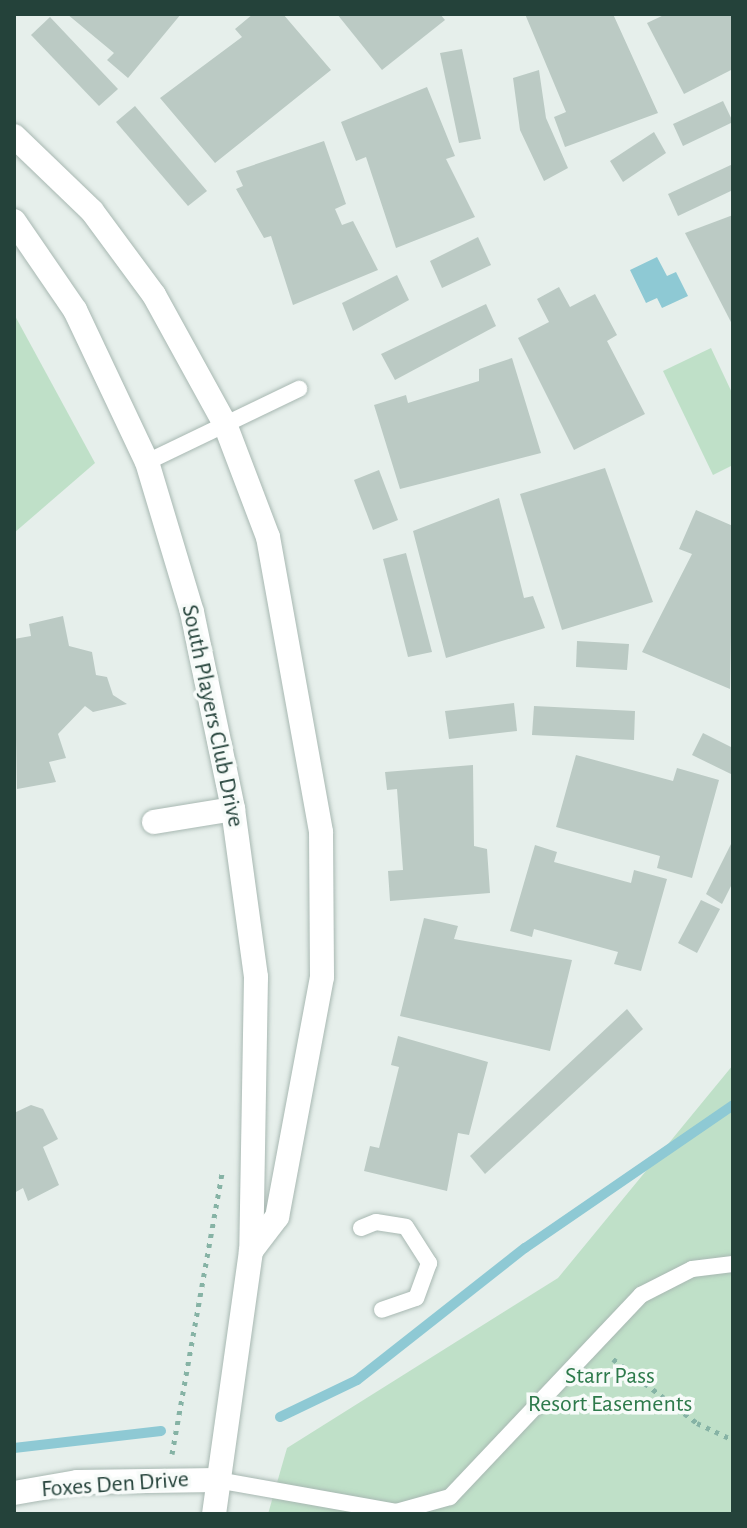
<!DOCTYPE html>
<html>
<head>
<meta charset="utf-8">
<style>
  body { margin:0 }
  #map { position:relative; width:747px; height:1528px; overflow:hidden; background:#e6efeb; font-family:"Alegreya Sans",sans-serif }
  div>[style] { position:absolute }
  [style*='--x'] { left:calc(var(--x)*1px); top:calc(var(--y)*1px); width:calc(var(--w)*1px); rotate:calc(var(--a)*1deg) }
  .green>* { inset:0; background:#bfe0c8 }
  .water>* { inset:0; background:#8ec9d4 }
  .stream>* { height:10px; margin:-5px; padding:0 5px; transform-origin:5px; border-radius:5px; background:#8ec9d4 }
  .building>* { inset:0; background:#bbcac4 }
  .path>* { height:5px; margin-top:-2.5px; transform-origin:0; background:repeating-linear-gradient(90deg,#86b3a5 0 4px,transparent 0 10px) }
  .roads { filter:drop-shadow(0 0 2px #a8b8b2) drop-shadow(0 0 2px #a8b8b2) }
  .lane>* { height:16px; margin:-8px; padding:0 8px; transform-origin:8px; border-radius:8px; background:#fff }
  .street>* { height:24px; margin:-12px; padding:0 12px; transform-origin:12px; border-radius:12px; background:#fff }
  .secondary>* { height:24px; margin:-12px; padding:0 12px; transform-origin:12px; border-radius:12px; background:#fff }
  span { translate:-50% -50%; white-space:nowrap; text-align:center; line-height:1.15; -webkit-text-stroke:7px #f7fbf9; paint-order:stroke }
  .street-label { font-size:24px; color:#24423a }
  .park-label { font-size:24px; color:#2d7a4b }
  .frame { position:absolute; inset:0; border:16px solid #24423a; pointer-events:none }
</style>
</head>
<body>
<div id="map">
  <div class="green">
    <i style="clip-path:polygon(14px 314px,95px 463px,14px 533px)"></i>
    <i style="clip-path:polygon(711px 348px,733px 395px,733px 465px,713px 475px,663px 371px)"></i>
    <i style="clip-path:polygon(733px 1065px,733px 1514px,268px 1514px,287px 1448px,558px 1278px)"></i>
  </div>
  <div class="water">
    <i style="clip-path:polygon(657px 257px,667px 276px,676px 272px,688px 296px,662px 308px,657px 298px,646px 303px,630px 270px)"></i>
  </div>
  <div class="stream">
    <i style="--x:280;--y:1417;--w:85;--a:-25.7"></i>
    <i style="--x:357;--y:1380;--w:214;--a:-38.2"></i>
    <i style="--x:525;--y:1248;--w:252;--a:-34.5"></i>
    <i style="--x:14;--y:1448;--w:148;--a:-6.6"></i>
  </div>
  <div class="building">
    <i style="clip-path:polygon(67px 14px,181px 14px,128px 78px,107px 60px,114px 53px)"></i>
    <i style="clip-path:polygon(253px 14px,283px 14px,331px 70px,215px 163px,160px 98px,242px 37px,235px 29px)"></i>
    <i style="clip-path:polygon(337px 14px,440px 14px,445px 20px,382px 70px)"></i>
    <i style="clip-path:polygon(525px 14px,613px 14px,658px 113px,565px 147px,554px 117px,566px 112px)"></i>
    <i style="clip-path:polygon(666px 14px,733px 14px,733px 69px,684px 94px,647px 23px)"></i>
    <i style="clip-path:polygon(50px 17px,118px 89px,99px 106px,31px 35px)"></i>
    <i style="clip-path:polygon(462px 49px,481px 139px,459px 143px,440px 53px)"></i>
    <i style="clip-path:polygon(539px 70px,546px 118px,568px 168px,544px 181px,520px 130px,513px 78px)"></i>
    <i style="clip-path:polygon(427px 87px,455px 156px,446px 159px,475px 217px,396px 248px,366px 157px,356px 161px,341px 122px)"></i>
    <i style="clip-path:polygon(723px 101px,733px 122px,683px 146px,673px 124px)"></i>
    <i style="clip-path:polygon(135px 106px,207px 191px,188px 206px,116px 122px)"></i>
    <i style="clip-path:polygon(654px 132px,666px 153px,623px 182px,610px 161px)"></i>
    <i style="clip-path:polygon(324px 141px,346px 204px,335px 209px,342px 225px,353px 221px,378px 270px,293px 305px,271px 236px,264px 238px,236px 189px,243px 186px,236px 171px)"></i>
    <i style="clip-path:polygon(733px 164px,733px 190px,678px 216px,668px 194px)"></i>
    <i style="clip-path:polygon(733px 215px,733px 326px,685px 233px)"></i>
    <i style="clip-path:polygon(478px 237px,491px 265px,442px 288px,430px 261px)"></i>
    <i style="clip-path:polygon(397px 275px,409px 300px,353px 331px,342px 303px)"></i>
    <i style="clip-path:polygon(559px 287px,570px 307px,595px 294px,617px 335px,607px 341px,645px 414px,574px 450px,518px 338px,549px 322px,537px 299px)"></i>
    <i style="clip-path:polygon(486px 304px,496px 326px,395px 380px,381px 354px)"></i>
    <i style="clip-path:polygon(512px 358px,541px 453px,400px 489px,374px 405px,406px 395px,408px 403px,479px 381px,479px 369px)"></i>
    <i style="clip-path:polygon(605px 468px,653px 602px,562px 630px,520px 494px)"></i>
    <i style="clip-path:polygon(379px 470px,398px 520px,373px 530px,354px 480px)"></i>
    <i style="clip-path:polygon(499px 498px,524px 598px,533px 596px,545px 628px,446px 658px,413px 531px)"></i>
    <i style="clip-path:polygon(696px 510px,733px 526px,730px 689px,642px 652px,692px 554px,679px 549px)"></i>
    <i style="clip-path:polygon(406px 553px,432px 652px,408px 657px,383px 559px)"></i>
    <i style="clip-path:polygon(63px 616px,69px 646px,92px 652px,96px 675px,107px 677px,113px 695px,127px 704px,93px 712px,85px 706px,58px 734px,66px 758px,49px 762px,56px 782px,17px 789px,14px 639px,31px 636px,29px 624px)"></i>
    <i style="clip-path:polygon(577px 641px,629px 644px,627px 670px,576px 667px)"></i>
    <i style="clip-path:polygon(514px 703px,517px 731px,449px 739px,445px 711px)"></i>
    <i style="clip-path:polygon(534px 706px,635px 711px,634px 740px,532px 735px)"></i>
    <i style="clip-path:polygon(703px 733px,733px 748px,733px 775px,692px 755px)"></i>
    <i style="clip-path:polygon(576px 755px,673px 781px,677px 768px,719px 780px,692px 878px,657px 868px,660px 856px,556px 827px)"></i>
    <i style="clip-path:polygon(473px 765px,474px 846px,487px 849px,490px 893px,390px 901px,388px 871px,403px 870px,397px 789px,387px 790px,385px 772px)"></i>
    <i style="clip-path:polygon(733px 840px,733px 882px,722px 904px,706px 894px)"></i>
    <i style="clip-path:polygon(535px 845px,557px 852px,554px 862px,631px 883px,634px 870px,667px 879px,641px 971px,614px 964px,618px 952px,534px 929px,532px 937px,510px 931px)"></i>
    <i style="clip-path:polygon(701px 900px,720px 909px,697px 953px,678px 943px)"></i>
    <i style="clip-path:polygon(424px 918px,458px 926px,454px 939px,572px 960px,550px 1051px,400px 1016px)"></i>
    <i style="clip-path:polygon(627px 1009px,643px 1029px,485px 1174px,470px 1156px)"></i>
    <i style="clip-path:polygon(398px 1036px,488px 1062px,469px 1135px,458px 1133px,447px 1191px,364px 1171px,370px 1146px,379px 1148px,399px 1067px,391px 1065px)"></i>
    <i style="clip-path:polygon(31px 1105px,43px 1109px,58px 1139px,43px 1147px,59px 1185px,28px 1201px,23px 1188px,14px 1193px,14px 1113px)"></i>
  </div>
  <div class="path">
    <i style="--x:613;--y:1359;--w:106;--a:37.3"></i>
    <i style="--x:697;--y:1423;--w:40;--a:25"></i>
    <i style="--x:172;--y:1454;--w:286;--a:-79.9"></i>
  </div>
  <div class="roads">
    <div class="lane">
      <i style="--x:147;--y:462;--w:169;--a:-25.7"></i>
      <i style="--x:361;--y:1228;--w:16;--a:-22"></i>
      <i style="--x:376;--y:1222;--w:30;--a:9"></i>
      <i style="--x:406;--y:1227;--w:43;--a:57.4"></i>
      <i style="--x:429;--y:1263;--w:37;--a:110"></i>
      <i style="--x:416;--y:1298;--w:36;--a:161"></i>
      <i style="--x:217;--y:1480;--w:182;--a:10.1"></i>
      <i style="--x:396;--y:1512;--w:56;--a:-15.5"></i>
      <i style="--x:450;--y:1497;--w:278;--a:-46.6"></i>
      <i style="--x:641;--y:1295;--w:57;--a:-27"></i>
      <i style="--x:692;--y:1269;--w:41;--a:-7"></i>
    </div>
    <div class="street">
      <i style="--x:154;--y:822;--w:80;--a:-9.3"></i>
      <i style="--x:14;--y:1493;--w:64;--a:-9.9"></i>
      <i style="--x:77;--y:1482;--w:140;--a:-0.8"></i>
    </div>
    <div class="secondary">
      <i style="--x:14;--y:136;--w:108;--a:43.9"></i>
      <i style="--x:92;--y:211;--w:104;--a:53.6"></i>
      <i style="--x:154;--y:295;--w:147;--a:61.2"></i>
      <i style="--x:225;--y:424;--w:121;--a:69.2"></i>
      <i style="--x:268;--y:537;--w:300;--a:79.8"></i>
      <i style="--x:321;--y:832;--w:145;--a:89.6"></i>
      <i style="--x:322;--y:977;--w:244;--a:100.6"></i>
      <i style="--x:277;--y:1217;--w:43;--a:127.4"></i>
      <i style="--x:14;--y:221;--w:108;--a:55.6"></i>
      <i style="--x:75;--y:310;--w:168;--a:64.7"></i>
      <i style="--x:147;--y:462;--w:157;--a:73.3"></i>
      <i style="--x:192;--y:612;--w:201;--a:78.2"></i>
      <i style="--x:233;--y:809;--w:170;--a:82.2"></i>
      <i style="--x:256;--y:977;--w:274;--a:91"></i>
      <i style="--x:251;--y:1251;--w:266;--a:98"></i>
    </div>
  </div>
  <div class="street-label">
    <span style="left:212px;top:716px;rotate:78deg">South Players Club Drive</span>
    <span style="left:115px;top:1485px;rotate:-4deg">Foxes Den Drive</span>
  </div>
  <div class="park-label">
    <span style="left:610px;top:1391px">Starr Pass<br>Resort Easements</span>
  </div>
  <div class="frame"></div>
</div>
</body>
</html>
